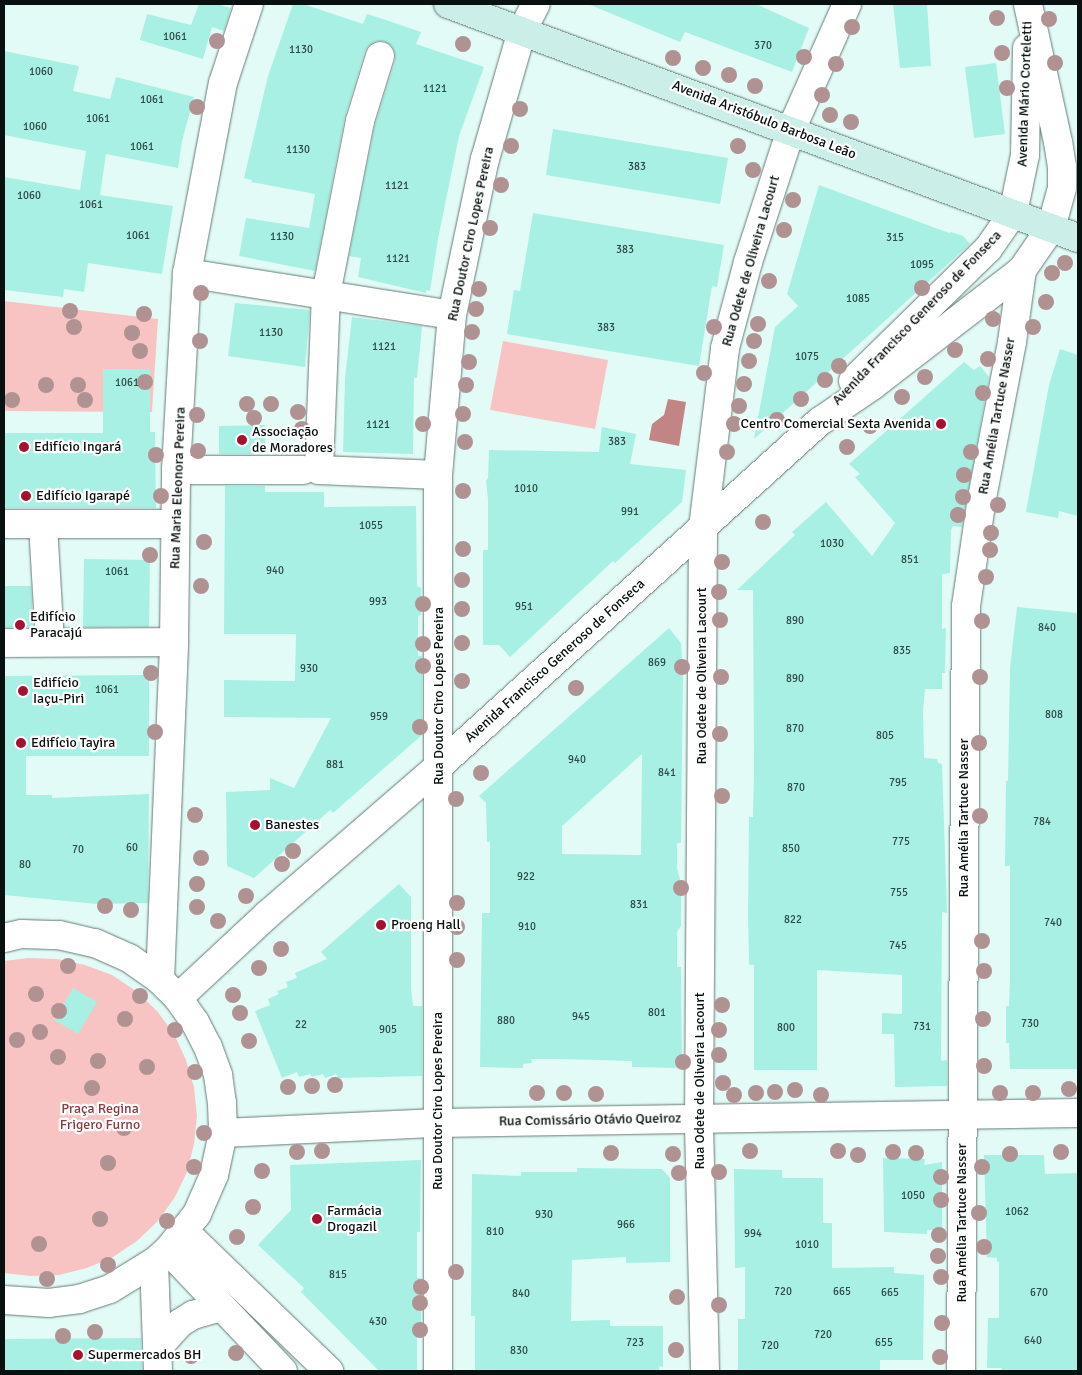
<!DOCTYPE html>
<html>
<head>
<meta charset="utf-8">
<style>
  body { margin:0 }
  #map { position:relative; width:1082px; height:1375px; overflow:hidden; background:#e3fbf6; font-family:Signika,sans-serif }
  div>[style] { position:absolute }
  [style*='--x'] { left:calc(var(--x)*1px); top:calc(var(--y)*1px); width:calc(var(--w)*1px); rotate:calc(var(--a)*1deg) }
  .green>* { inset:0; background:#f7c4c3 }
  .water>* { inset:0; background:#c18585 }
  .building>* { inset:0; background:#a7f0e3 }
  .roads { filter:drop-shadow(0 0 1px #647a76) drop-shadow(0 0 1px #647a76) }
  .street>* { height:28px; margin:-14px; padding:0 14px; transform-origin:14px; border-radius:14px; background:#fff }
  .secondary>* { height:28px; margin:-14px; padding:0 14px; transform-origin:14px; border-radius:14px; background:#cceee9 }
  .trees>* { width:16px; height:16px; margin:-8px; border-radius:50%; background:#b19292 }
  .dots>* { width:14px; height:14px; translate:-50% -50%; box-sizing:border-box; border:2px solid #fff; border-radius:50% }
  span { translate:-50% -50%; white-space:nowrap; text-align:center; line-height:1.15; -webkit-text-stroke:4.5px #fff; paint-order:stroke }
  .number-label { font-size:11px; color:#304944 }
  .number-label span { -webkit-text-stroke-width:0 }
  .street-label { font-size:14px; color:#08110f }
  .poi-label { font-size:14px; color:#08110f }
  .right { translate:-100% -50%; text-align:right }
  .left { translate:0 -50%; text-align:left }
  .park-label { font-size:14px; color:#883c40 }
  .frame { position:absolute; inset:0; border:5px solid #08110f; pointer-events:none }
</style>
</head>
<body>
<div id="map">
  <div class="green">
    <i style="clip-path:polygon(4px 301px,158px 319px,152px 412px,4px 411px)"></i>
    <i style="clip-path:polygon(503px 341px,608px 360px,595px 429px,490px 410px)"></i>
    <i style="clip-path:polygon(28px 958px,57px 959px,85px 965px,112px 975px,136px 991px,157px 1011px,174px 1034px,186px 1060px,194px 1087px,197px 1116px,194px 1144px,187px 1172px,175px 1197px,158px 1221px,137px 1241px,113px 1257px,87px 1268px,59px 1275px,30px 1276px,4px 1273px,4px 961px)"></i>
  </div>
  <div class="water">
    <i style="clip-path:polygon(668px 399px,686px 402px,679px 446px,649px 440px,652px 424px,664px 415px)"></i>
  </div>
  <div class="building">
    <i style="clip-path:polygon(199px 4px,217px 4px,231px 8px,224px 31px,212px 27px,203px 59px,140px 40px,147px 14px,191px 25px)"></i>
    <i style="clip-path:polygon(293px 4px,303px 4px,363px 24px,367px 14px,386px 20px,421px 32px,416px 44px,484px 67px,459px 136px,438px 239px,430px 291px,426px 290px,426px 293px,358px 277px,361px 258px,349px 256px,375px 125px,395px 61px,395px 53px,392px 46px,384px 41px,376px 41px,369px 45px,365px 51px,345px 116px,315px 271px,239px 256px,246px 218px,309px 228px,315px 194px,251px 182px,252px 180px,244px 178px,268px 76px)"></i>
    <i style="clip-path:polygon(588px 4px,756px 4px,809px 28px,792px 72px,685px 32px,680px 42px)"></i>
    <i style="clip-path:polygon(893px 4px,927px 4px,931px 66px,900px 68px)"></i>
    <i style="clip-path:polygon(4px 51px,79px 66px,73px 91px,110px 99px,116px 77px,194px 97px,182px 141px,178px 168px,106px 154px,100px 195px,173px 206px,162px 274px,88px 263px,84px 292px,64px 289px,63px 297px,4px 290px,4px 177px,80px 190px,86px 151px,4px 135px)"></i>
    <i style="clip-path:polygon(996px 63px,1005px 134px,974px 138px,965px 67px)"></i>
    <i style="clip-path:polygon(553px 129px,728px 158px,720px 204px,546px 175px)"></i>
    <i style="clip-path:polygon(819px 185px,949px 233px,951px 232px,963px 236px,970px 244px,754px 439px,775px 327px,798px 306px,787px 294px)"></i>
    <i style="clip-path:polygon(533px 213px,724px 245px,717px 287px,712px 286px,699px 366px,507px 334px,514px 290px,520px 291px)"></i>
    <i style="clip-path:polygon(235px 303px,310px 310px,305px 367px,228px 356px)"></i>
    <i style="clip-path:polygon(352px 317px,422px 326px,417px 378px,414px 378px,413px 454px,343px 452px,345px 378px)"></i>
    <i style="clip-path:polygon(1060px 349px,1078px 355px,1078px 516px,1059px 511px,1058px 518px,1026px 512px,1049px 385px)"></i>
    <i style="clip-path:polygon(964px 362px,974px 370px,980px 366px,989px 377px,962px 527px,953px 526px,951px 530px,950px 573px,942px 574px,942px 629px,946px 628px,945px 673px,942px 673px,942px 689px,925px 689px,923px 710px,924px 758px,937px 759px,938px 763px,942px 764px,947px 913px,942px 912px,941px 1061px,947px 1060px,947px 1086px,895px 1087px,894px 1034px,882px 1034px,882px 1013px,902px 1014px,902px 975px,817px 970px,817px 1070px,754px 1070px,754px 965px,749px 965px,748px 914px,749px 817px,753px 817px,754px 770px,753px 590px,737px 590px,795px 535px,792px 532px,826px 502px,872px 556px,895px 523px,855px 477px,860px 474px,849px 464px)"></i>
    <i style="clip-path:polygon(103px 369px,150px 369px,150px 432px,155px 432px,156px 508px,4px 508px,4px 433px,103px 433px)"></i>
    <i style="clip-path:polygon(265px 425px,265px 454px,219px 454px,219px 426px)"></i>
    <i style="clip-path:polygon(602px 427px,636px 434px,630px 464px,686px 470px,682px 502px,615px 563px,613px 561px,510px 657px,499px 645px,483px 645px,483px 550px,488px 550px,488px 499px,486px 481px,488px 478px,489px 450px,599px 452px)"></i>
    <i style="clip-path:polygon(225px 486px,265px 486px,265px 492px,324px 492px,324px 507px,416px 506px,417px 586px,421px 588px,421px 615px,418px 616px,418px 656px,422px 656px,422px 735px,333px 813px,330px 810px,254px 878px,227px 866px,226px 792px,270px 790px,270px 778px,294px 788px,331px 718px,224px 717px,224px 680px,295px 681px,296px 634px,224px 634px)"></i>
    <i style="clip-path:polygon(84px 559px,150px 560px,149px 627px,83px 627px)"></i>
    <i style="clip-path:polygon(4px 586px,31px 586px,33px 627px,4px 627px)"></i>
    <i style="clip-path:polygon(1017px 607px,1078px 613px,1078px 1069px,1010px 1069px,1009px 1043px,1006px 1043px,1006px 1006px,1009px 1006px,1010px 979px,1010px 866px,1005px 866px,1006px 781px,1008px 781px,1010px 668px)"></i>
    <i style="clip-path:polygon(evenodd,669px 628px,681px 643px,683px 676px,681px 843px,677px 843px,677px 868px,681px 883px,681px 926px,677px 932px,677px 967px,681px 967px,682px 1068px,632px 1067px,632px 1061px,557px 1059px,531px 1059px,532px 1063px,523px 1064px,523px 1068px,480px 1067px,482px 913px,490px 913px,490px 842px,487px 842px,486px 803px,479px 796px,669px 628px,642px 754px,641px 855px,562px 854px,562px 826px,642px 754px)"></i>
    <i style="clip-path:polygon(149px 675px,149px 756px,26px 756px,26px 795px,52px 795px,52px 798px,149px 794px,148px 903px,97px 904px,4px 895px,4px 676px)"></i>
    <i style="clip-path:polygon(399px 884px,411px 897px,411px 988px,413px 1006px,422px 1006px,422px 1076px,338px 1078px,336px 1074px,325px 1078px,323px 1074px,312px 1077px,310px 1074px,299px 1077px,297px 1072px,282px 1078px,255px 1011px,270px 1005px,268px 999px,279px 994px,277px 991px,288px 987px,286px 982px,297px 978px,295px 973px,327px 959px,321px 952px)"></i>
    <i style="clip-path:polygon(73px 988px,97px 1002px,78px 1034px,54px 1020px)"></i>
    <i style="clip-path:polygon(984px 1155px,1044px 1155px,1045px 1174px,1078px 1173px,1078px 1371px,1002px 1371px,1002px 1368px,987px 1368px,988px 1318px,999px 1318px,999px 1262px,997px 1262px,997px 1258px,987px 1257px)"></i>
    <i style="clip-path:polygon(883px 1158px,925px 1159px,924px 1165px,942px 1162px,942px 1230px,927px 1230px,927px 1234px,884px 1232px)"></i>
    <i style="clip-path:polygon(421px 1160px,420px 1232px,417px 1232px,417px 1278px,421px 1278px,421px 1327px,417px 1325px,417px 1371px,379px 1371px,301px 1292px,304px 1288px,258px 1245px,291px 1210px,290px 1165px)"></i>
    <i style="clip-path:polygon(577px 1168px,662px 1169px,670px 1178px,670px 1262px,626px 1263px,626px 1257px,572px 1260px,571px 1321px,610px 1320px,610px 1326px,663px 1326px,663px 1367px,659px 1366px,659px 1371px,475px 1370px,475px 1316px,471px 1316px,472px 1174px,521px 1176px,521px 1172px,577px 1172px)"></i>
    <i style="clip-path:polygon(734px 1169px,782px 1170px,782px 1178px,823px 1178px,823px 1223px,832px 1223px,832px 1268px,894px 1267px,894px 1273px,924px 1275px,923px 1360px,880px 1360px,880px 1371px,738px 1370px,738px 1319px,745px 1319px,745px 1267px,735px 1268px)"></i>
    <i style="clip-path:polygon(141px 1338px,142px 1371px,4px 1371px,4px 1339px)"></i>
  </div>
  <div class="roads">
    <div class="street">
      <i style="--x:380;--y:56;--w:68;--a:107.1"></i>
      <i style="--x:360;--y:121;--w:176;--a:101.1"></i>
      <i style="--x:326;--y:294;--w:176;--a:92.3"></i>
      <i style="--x:319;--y:470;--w:119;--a:2.4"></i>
      <i style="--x:187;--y:273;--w:268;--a:9"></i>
      <i style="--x:853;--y:381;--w:189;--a:-44.4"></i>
      <i style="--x:988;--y:249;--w:44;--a:-55.2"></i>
      <i style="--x:1013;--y:213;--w:59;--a:-78.3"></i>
      <i style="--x:1025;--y:155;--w:107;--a:-88.9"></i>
      <i style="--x:176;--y:470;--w:127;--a:0"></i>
      <i style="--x:4;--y:524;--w:171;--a:0"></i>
      <i style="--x:43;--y:525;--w:117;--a:86.6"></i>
      <i style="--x:4;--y:643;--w:170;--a:-0.3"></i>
      <i style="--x:4;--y:938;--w:18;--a:-13"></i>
      <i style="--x:22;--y:934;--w:37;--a:2"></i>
      <i style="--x:59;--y:935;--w:37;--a:13"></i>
      <i style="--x:95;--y:943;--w:37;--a:24"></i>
      <i style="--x:129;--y:958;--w:38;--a:35"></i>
      <i style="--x:160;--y:980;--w:25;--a:45"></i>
      <i style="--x:178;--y:998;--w:29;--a:55"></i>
      <i style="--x:195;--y:1022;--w:28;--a:63"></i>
      <i style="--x:208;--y:1047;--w:30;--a:70"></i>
      <i style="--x:218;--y:1075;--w:28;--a:82"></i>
      <i style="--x:222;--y:1103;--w:30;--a:88"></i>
      <i style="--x:223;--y:1133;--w:43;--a:102.1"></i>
      <i style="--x:214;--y:1175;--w:43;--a:113.6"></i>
      <i style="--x:197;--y:1214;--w:46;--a:128.9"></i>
      <i style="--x:168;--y:1250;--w:18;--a:139"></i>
      <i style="--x:154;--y:1262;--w:52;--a:148.5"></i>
      <i style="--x:110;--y:1289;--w:32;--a:162"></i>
      <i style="--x:80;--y:1299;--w:31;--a:173"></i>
      <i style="--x:49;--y:1303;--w:45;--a:-176.2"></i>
      <i style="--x:160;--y:980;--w:338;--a:-87.6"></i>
      <i style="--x:174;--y:642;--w:172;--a:-89.3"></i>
      <i style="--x:176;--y:470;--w:197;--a:-86.8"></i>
      <i style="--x:187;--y:273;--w:193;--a:-79.3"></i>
      <i style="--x:223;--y:83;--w:83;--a:-71.8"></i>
      <i style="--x:178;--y:998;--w:122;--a:-43"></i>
      <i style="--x:267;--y:915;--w:228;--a:-40.9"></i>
      <i style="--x:439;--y:766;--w:513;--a:-42.15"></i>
      <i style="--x:819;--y:422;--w:64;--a:-34.2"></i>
      <i style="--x:872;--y:386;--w:190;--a:-37.7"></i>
      <i style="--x:1022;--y:270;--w:51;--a:-55.4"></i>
      <i style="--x:1051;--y:228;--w:41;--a:-74.6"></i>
      <i style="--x:1062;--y:188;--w:21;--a:-90"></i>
      <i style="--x:1062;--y:167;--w:25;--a:-99"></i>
      <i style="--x:1058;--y:142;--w:141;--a:-102.3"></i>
      <i style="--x:223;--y:1133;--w:215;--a:-2.7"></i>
      <i style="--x:438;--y:1123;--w:640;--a:-0.9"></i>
      <i style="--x:184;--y:1231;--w:202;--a:44"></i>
      <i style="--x:168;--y:1250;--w:167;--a:46.5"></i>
      <i style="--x:154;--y:1262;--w:109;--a:87.9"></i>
      <i style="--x:158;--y:1358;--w:16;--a:-75"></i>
      <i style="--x:162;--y:1343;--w:27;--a:-48"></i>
      <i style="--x:180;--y:1323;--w:15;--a:-32"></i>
      <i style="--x:193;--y:1315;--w:29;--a:-16"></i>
      <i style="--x:438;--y:1371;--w:896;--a:-90"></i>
      <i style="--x:438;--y:475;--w:161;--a:-85"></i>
      <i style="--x:452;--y:315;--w:159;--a:-78.1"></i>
      <i style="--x:485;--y:159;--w:133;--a:-73.9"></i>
      <i style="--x:522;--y:31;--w:30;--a:-63"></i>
      <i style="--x:705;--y:1371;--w:254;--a:-91.4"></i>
      <i style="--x:699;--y:1117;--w:589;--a:-89.61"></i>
      <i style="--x:703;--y:528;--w:181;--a:-83"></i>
      <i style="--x:725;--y:348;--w:89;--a:-75"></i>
      <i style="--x:748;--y:262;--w:139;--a:-72"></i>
      <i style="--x:791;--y:130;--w:138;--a:-66"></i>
      <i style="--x:961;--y:1371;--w:765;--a:-89.63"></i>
      <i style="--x:966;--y:606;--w:109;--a:-81.6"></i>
      <i style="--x:982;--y:498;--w:159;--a:-79.1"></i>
      <i style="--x:1012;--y:342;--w:73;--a:-82.1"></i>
    </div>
    <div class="secondary">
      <i style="--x:448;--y:4;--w:672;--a:20.38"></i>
    </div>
  </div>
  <div class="trees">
    <i style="left:997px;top:18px"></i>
    <i style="left:1049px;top:19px"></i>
    <i style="left:852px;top:27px"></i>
    <i style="left:217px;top:41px"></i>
    <i style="left:463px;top:44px"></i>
    <i style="left:1002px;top:53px"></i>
    <i style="left:804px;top:57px"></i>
    <i style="left:673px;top:58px"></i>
    <i style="left:1055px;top:63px"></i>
    <i style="left:836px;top:64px"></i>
    <i style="left:703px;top:68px"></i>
    <i style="left:729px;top:75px"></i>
    <i style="left:755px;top:86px"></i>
    <i style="left:1007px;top:88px"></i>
    <i style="left:822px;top:95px"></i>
    <i style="left:197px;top:107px"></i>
    <i style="left:520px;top:109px"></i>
    <i style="left:830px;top:115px"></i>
    <i style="left:851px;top:122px"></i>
    <i style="left:511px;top:146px"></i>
    <i style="left:738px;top:146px"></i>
    <i style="left:753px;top:170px"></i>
    <i style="left:501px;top:185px"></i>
    <i style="left:793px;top:200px"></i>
    <i style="left:490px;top:228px"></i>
    <i style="left:784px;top:230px"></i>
    <i style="left:1065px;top:263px"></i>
    <i style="left:1052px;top:273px"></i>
    <i style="left:769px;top:281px"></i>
    <i style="left:922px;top:288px"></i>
    <i style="left:479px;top:289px"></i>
    <i style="left:201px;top:293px"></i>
    <i style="left:1046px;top:302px"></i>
    <i style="left:476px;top:309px"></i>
    <i style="left:70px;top:311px"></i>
    <i style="left:144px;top:314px"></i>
    <i style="left:993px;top:319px"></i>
    <i style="left:758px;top:324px"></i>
    <i style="left:74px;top:327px"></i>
    <i style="left:714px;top:327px"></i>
    <i style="left:1033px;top:327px"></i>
    <i style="left:472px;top:332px"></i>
    <i style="left:132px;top:333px"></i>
    <i style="left:200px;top:341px"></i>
    <i style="left:754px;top:341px"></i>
    <i style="left:955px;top:350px"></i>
    <i style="left:140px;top:351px"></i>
    <i style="left:988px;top:359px"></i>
    <i style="left:749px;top:361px"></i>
    <i style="left:469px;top:362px"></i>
    <i style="left:839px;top:366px"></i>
    <i style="left:704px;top:373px"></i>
    <i style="left:925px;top:377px"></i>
    <i style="left:825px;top:380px"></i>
    <i style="left:145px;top:382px"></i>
    <i style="left:744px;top:384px"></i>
    <i style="left:46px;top:385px"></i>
    <i style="left:78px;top:385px"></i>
    <i style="left:466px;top:385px"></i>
    <i style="left:983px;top:393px"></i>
    <i style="left:902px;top:397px"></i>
    <i style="left:801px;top:399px"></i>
    <i style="left:12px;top:400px"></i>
    <i style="left:85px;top:400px"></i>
    <i style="left:247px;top:404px"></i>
    <i style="left:271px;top:404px"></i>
    <i style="left:739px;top:406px"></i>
    <i style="left:298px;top:412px"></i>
    <i style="left:463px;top:414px"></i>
    <i style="left:197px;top:415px"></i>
    <i style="left:254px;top:418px"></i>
    <i style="left:777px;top:420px"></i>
    <i style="left:423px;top:424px"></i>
    <i style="left:734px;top:424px"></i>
    <i style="left:870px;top:426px"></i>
    <i style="left:302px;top:429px"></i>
    <i style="left:465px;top:442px"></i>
    <i style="left:847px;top:447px"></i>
    <i style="left:198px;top:451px"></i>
    <i style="left:727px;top:452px"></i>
    <i style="left:971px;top:452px"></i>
    <i style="left:156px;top:455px"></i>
    <i style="left:964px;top:475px"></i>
    <i style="left:463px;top:491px"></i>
    <i style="left:161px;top:496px"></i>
    <i style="left:963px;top:497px"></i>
    <i style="left:998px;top:505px"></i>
    <i style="left:958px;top:515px"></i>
    <i style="left:763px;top:522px"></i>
    <i style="left:991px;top:533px"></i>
    <i style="left:204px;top:542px"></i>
    <i style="left:463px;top:549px"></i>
    <i style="left:990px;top:550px"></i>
    <i style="left:150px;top:555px"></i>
    <i style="left:722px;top:562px"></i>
    <i style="left:986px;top:577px"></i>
    <i style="left:462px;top:580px"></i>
    <i style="left:201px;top:586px"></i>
    <i style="left:719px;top:592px"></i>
    <i style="left:423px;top:604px"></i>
    <i style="left:462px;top:609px"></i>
    <i style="left:720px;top:620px"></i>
    <i style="left:982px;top:621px"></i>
    <i style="left:462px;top:643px"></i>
    <i style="left:423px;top:644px"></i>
    <i style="left:423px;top:666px"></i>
    <i style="left:682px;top:667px"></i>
    <i style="left:151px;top:673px"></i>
    <i style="left:721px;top:677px"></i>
    <i style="left:980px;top:677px"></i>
    <i style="left:462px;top:681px"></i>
    <i style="left:576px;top:688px"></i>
    <i style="left:420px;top:727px"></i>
    <i style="left:155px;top:732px"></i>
    <i style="left:720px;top:734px"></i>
    <i style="left:979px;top:743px"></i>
    <i style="left:481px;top:773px"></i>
    <i style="left:722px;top:796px"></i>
    <i style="left:456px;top:799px"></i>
    <i style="left:195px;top:815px"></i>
    <i style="left:980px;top:816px"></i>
    <i style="left:293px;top:851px"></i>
    <i style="left:201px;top:858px"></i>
    <i style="left:282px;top:864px"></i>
    <i style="left:197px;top:884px"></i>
    <i style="left:681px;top:888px"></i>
    <i style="left:246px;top:896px"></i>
    <i style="left:457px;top:903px"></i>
    <i style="left:105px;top:906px"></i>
    <i style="left:197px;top:907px"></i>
    <i style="left:131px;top:910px"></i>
    <i style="left:218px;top:921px"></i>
    <i style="left:457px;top:927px"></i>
    <i style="left:982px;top:941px"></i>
    <i style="left:281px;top:949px"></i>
    <i style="left:457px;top:960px"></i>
    <i style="left:68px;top:966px"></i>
    <i style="left:259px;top:968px"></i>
    <i style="left:984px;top:971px"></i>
    <i style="left:36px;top:994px"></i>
    <i style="left:233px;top:995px"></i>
    <i style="left:140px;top:996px"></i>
    <i style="left:722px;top:1005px"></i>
    <i style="left:59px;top:1011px"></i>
    <i style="left:240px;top:1013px"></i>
    <i style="left:125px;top:1019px"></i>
    <i style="left:983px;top:1019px"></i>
    <i style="left:175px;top:1030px"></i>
    <i style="left:719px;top:1030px"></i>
    <i style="left:40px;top:1032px"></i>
    <i style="left:17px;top:1040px"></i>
    <i style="left:249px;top:1041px"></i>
    <i style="left:719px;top:1055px"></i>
    <i style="left:58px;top:1057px"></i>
    <i style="left:98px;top:1061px"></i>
    <i style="left:683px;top:1062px"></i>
    <i style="left:984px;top:1066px"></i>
    <i style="left:147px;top:1067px"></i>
    <i style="left:195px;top:1072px"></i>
    <i style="left:723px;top:1083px"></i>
    <i style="left:335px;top:1085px"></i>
    <i style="left:312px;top:1086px"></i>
    <i style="left:288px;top:1087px"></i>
    <i style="left:92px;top:1088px"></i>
    <i style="left:1069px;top:1089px"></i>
    <i style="left:795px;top:1090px"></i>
    <i style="left:775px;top:1092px"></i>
    <i style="left:537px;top:1093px"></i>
    <i style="left:564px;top:1093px"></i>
    <i style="left:756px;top:1093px"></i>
    <i style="left:1000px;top:1093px"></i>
    <i style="left:1033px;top:1093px"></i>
    <i style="left:596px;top:1094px"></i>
    <i style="left:734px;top:1095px"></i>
    <i style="left:821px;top:1095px"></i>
    <i style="left:124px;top:1128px"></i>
    <i style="left:204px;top:1133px"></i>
    <i style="left:322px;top:1151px"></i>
    <i style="left:750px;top:1151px"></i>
    <i style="left:838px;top:1151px"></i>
    <i style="left:297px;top:1152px"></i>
    <i style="left:893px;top:1152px"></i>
    <i style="left:1061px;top:1152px"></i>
    <i style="left:611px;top:1153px"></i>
    <i style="left:916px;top:1153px"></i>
    <i style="left:673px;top:1154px"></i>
    <i style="left:1010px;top:1154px"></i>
    <i style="left:858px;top:1155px"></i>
    <i style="left:108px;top:1163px"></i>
    <i style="left:194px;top:1167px"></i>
    <i style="left:982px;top:1167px"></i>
    <i style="left:262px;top:1171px"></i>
    <i style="left:719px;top:1172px"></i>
    <i style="left:679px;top:1173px"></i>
    <i style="left:941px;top:1177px"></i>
    <i style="left:941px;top:1200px"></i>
    <i style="left:253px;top:1207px"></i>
    <i style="left:979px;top:1213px"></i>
    <i style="left:100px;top:1219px"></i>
    <i style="left:167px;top:1221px"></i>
    <i style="left:939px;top:1235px"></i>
    <i style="left:237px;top:1237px"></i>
    <i style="left:39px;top:1244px"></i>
    <i style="left:984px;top:1247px"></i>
    <i style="left:938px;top:1256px"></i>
    <i style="left:108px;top:1265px"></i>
    <i style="left:456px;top:1272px"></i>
    <i style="left:941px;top:1277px"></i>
    <i style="left:47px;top:1279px"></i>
    <i style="left:421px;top:1287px"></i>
    <i style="left:677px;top:1297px"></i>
    <i style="left:420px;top:1303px"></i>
    <i style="left:719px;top:1305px"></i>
    <i style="left:942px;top:1323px"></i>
    <i style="left:420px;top:1330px"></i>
    <i style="left:95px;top:1332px"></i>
    <i style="left:63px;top:1336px"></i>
    <i style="left:676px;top:1350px"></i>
    <i style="left:236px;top:1353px"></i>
    <i style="left:191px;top:1356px"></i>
    <i style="left:940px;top:1357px"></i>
  </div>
  <div class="dots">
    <i style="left:941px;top:424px;background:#a81030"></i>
    <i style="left:242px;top:440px;background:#a81030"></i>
    <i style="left:24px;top:447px;background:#a81030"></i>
    <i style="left:26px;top:496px;background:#a81030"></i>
    <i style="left:20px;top:625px;background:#a81030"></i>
    <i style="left:23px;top:691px;background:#a81030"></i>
    <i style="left:21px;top:743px;background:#a81030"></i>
    <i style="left:255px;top:825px;background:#a81030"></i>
    <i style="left:381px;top:925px;background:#a81030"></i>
    <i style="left:317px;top:1219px;background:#a81030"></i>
    <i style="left:78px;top:1355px;background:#a81030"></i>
  </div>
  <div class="number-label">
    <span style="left:175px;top:37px">1061</span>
    <span style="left:763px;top:46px">370</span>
    <span style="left:301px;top:50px">1130</span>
    <span style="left:41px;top:72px">1060</span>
    <span style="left:435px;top:89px">1121</span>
    <span style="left:152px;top:100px">1061</span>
    <span style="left:98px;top:119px">1061</span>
    <span style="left:35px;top:127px">1060</span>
    <span style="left:142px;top:147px">1061</span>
    <span style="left:298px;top:150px">1130</span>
    <span style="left:637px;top:167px">383</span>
    <span style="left:397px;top:186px">1121</span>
    <span style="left:29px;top:196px">1060</span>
    <span style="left:91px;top:205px">1061</span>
    <span style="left:138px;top:236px">1061</span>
    <span style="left:282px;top:237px">1130</span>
    <span style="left:895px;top:238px">315</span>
    <span style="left:625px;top:250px">383</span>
    <span style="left:398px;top:259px">1121</span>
    <span style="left:922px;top:265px">1095</span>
    <span style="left:858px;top:299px">1085</span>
    <span style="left:606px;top:328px">383</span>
    <span style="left:271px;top:333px">1130</span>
    <span style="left:384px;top:347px">1121</span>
    <span style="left:807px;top:357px">1075</span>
    <span style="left:127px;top:383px">1061</span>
    <span style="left:378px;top:425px">1121</span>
    <span style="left:617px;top:442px">383</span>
    <span style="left:526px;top:489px">1010</span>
    <span style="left:630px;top:512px">991</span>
    <span style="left:371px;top:526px">1055</span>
    <span style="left:832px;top:544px">1030</span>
    <span style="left:910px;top:560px">851</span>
    <span style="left:275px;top:571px">940</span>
    <span style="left:117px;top:572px">1061</span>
    <span style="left:378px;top:602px">993</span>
    <span style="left:524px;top:607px">951</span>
    <span style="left:795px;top:621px">890</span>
    <span style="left:1047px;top:628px">840</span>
    <span style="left:902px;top:651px">835</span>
    <span style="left:657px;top:663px">869</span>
    <span style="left:309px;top:669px">930</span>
    <span style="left:795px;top:679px">890</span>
    <span style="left:107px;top:690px">1061</span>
    <span style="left:1054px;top:715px">808</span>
    <span style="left:379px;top:717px">959</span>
    <span style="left:795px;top:729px">870</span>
    <span style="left:885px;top:736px">805</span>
    <span style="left:577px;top:760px">940</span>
    <span style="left:335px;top:765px">881</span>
    <span style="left:667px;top:773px">841</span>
    <span style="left:898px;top:783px">795</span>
    <span style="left:796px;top:788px">870</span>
    <span style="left:1042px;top:822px">784</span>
    <span style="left:901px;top:842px">775</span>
    <span style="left:132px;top:848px">60</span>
    <span style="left:791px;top:849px">850</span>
    <span style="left:78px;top:850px">70</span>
    <span style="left:25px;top:865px">80</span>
    <span style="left:526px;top:877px">922</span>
    <span style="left:899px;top:893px">755</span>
    <span style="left:639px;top:905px">831</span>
    <span style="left:793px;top:920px">822</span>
    <span style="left:1053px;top:923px">740</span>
    <span style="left:527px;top:927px">910</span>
    <span style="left:898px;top:946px">745</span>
    <span style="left:657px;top:1013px">801</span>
    <span style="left:581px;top:1017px">945</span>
    <span style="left:506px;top:1021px">880</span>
    <span style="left:1030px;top:1024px">730</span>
    <span style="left:301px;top:1025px">22</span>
    <span style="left:922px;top:1027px">731</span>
    <span style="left:786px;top:1028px">800</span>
    <span style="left:388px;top:1030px">905</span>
    <span style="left:913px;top:1196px">1050</span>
    <span style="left:1017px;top:1212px">1062</span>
    <span style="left:544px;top:1215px">930</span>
    <span style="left:626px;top:1225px">966</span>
    <span style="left:495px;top:1232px">810</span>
    <span style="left:753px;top:1234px">994</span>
    <span style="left:807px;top:1245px">1010</span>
    <span style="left:338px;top:1275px">815</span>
    <span style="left:783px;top:1292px">720</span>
    <span style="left:842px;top:1292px">665</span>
    <span style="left:890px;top:1293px">665</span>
    <span style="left:1039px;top:1293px">670</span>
    <span style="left:521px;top:1294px">840</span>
    <span style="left:378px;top:1322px">430</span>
    <span style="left:823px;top:1335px">720</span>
    <span style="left:1033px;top:1341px">640</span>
    <span style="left:635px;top:1343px">723</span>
    <span style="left:884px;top:1343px">655</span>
    <span style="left:770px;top:1346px">720</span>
    <span style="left:519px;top:1351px">830</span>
  </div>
  <div class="street-label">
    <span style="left:1025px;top:94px;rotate:-88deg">Avenida Mário Corteletti</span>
    <span style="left:764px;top:120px;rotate:21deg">Avenida Aristóbulo Barbosa Leão</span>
    <span style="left:471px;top:234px;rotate:-78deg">Rua Doutor Ciro Lopes Pereira</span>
    <span style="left:751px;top:261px;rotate:-74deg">Rua Odete de Oliveira Lacourt</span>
    <span style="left:917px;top:318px;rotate:-46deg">Avenida Francisco Generoso de Fonseca</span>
    <span style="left:997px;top:416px;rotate:-80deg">Rua Amélia Tartuce Nasser</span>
    <span style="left:178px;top:488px;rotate:-88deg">Rua Maria Eleonora Pereira</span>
    <span style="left:555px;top:661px;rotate:-42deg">Avenida Francisco Generoso de Fonseca</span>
    <span style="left:702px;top:676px;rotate:-90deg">Rua Odete de Oliveira Lacourt</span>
    <span style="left:439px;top:696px;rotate:-90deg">Rua Doutor Ciro Lopes Pereira</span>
    <span style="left:964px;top:818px;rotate:-90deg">Rua Amélia Tartuce Nasser</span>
    <span style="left:700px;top:1081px;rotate:-90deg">Rua Odete de Oliveira Lacourt</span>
    <span style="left:438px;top:1101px;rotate:-90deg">Rua Doutor Ciro Lopes Pereira</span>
    <span style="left:590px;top:1120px;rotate:-1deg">Rua Comissário Otávio Queiroz</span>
    <span style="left:962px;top:1223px;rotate:-90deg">Rua Amélia Tartuce Nasser</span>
  </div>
  <div class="poi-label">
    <span class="right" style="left:931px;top:424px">Centro Comercial Sexta Avenida</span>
    <span class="left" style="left:252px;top:440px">Associação<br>de Moradores</span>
    <span class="left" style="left:34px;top:447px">Edifício Ingará</span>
    <span class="left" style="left:36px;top:496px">Edifício Igarapé</span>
    <span class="left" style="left:30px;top:625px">Edifício<br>Paracajú</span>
    <span class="left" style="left:33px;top:691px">Edifício<br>Iaçu-Piri</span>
    <span class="left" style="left:31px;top:743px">Edifício Tayira</span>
    <span class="left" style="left:265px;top:825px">Banestes</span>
    <span class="left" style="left:391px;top:925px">Proeng Hall</span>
    <span class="left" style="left:327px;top:1219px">Farmácia<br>Drogazil</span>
    <span class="left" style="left:88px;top:1355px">Supermercados BH</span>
  </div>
  <div class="park-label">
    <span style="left:100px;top:1117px">Praça Regina<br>Frigero Furno</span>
  </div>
  <div class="frame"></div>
</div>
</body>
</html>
